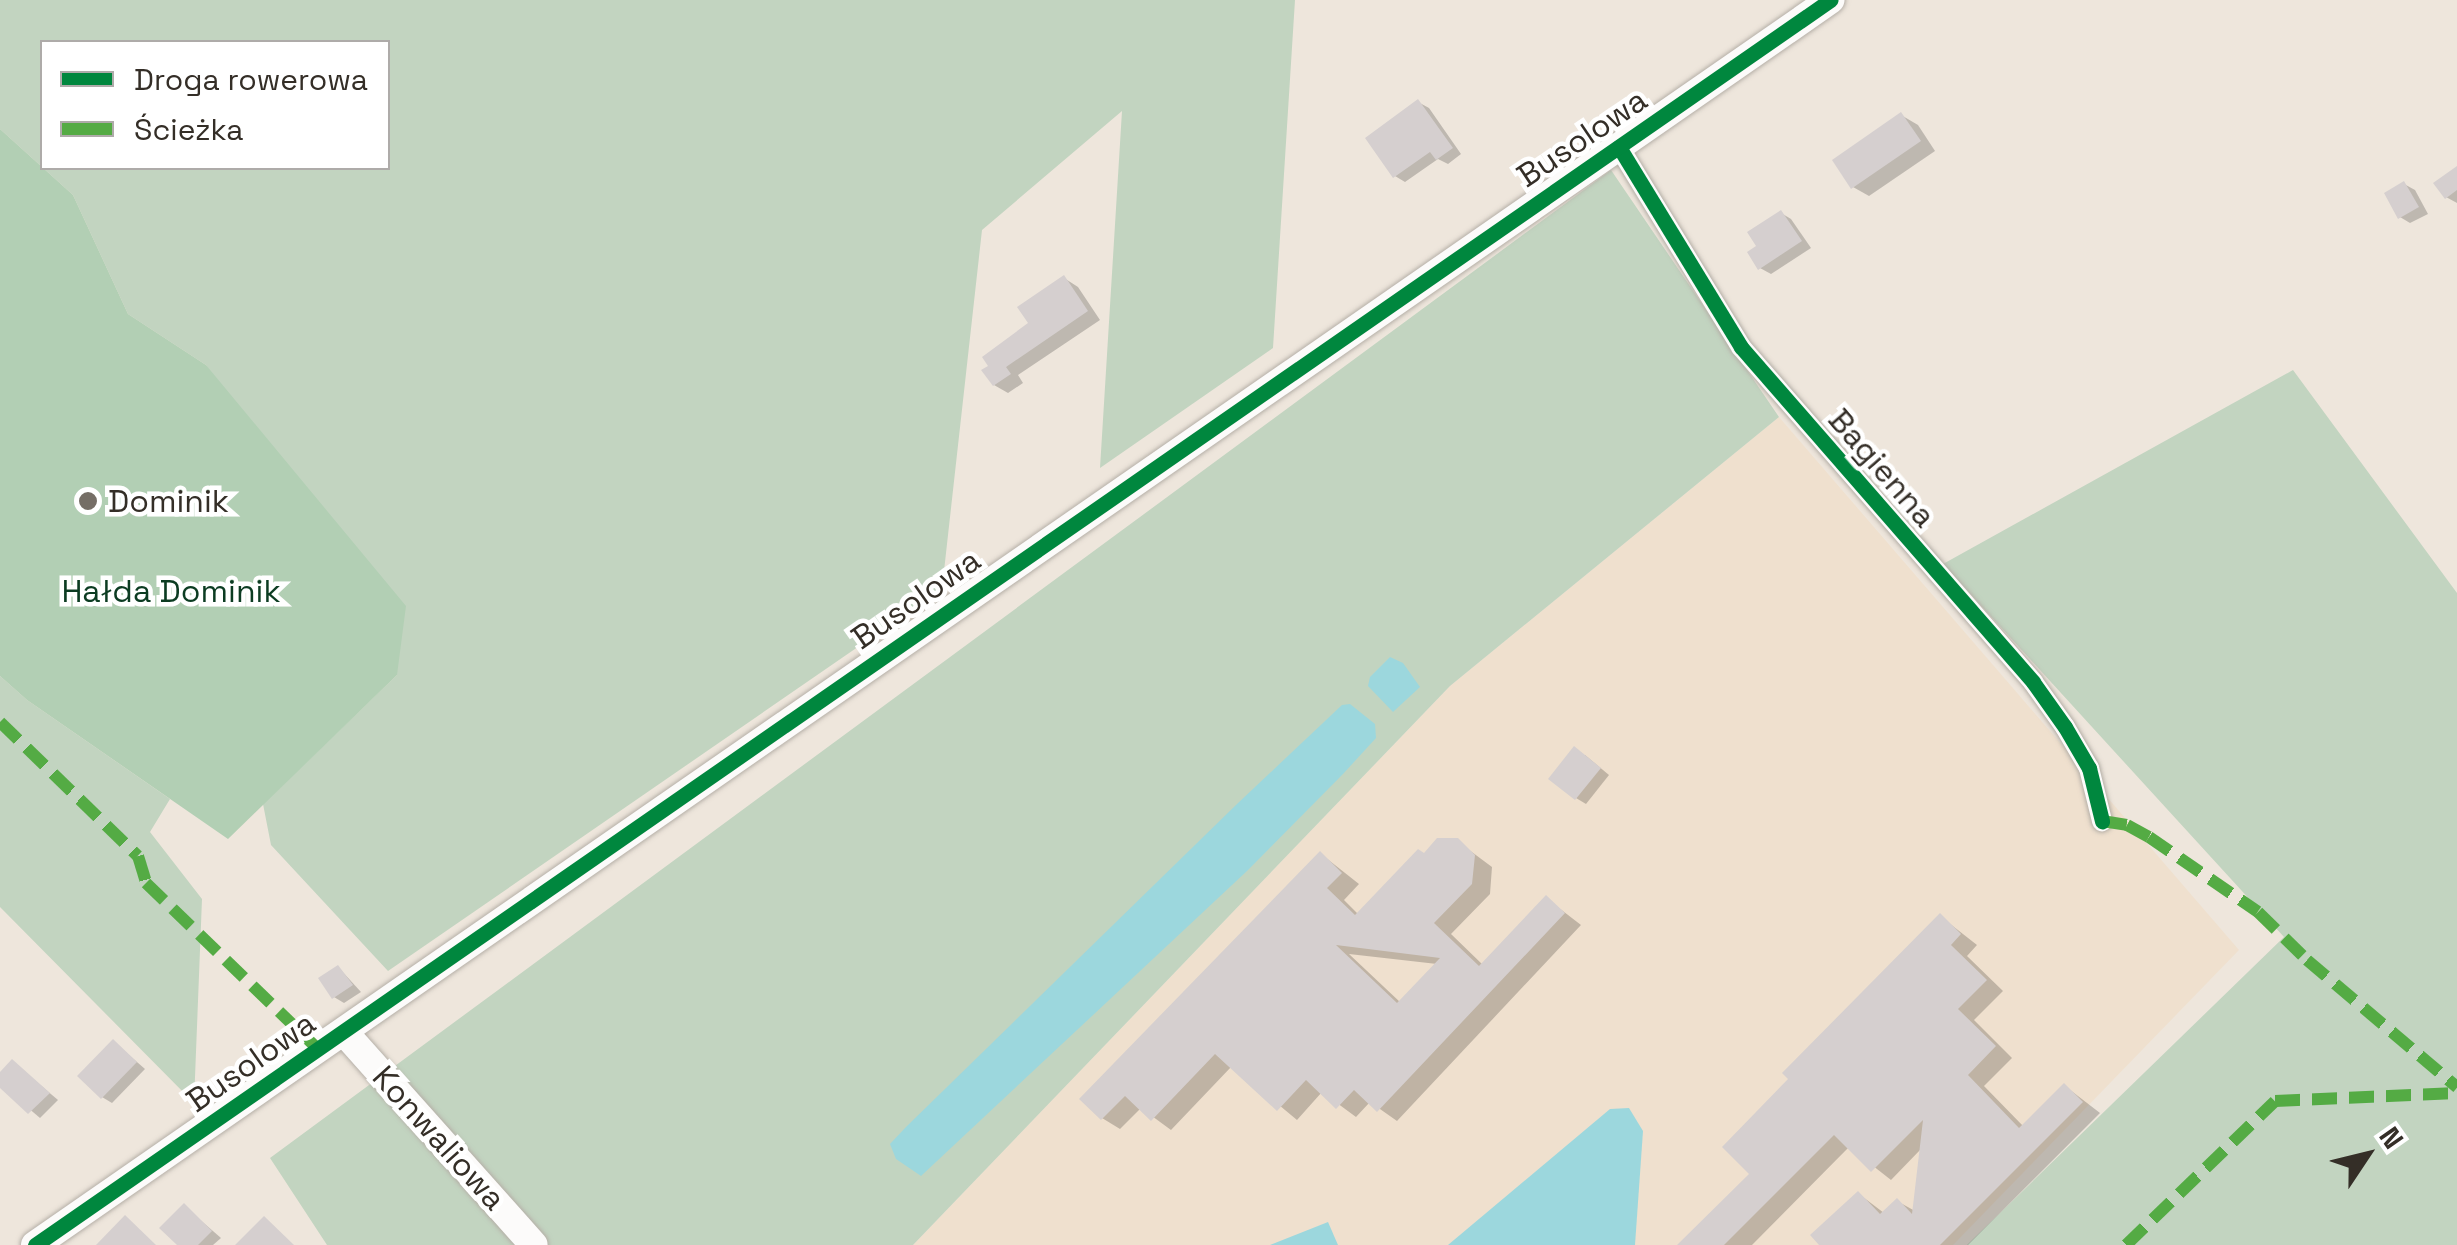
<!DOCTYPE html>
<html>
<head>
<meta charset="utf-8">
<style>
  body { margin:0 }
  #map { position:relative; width:2457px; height:1245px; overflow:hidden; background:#eee6dc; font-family:"Space Grotesk",sans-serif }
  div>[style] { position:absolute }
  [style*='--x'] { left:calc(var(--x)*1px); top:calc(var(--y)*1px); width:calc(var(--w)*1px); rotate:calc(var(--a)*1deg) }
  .built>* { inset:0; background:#efe0ce }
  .green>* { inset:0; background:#c2d4c0 }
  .forest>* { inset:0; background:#b2cfb4 }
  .water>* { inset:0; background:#9cd7dd }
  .shadow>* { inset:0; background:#0003 }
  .building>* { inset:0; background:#d5cfcf }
  .roads { filter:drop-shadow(0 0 2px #b5afa7) drop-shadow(0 0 2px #b5afa7) }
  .street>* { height:20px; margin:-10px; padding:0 10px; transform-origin:10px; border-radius:10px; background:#fcfbfa }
  .secondary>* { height:28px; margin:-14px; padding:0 14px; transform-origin:14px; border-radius:14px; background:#fcfbfa }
  .quiet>* { height:12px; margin-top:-6px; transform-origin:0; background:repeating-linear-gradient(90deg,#54ab44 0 25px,transparent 0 37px) }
  .cycleway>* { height:15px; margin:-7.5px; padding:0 7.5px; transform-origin:7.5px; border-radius:7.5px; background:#00873e }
  .dots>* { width:28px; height:28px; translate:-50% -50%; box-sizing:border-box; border:5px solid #fff; border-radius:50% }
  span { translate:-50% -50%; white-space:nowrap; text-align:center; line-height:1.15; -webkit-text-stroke:9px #fff; paint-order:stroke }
  .street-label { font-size:32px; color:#342e27 }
  .poi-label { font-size:32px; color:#342e27 }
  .left { translate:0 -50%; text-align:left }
  .park-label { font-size:32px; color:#0c3c22 }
  .legend { position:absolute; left:40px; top:40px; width:350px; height:130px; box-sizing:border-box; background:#fff; border:2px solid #aeaba9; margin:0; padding:12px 18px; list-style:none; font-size:30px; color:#342e27 }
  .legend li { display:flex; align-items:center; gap:20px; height:50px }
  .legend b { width:50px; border:2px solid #aeaba9 }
  .north { position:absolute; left:2317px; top:1105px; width:100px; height:100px; -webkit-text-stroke:8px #fff; paint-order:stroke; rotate:55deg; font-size:28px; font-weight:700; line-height:40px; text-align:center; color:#342e27 }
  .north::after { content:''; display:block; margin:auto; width:35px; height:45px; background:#342e27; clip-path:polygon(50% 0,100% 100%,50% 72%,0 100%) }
</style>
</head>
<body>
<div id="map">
  <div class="built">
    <i style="clip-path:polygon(1779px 417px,2239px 950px,1953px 1245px,913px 1245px,1450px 686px)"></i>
  </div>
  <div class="green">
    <i style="clip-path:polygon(evenodd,0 0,1295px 0,1273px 348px,1100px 468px,1122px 111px,982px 230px,942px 589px,388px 971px,271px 845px,263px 804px,397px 675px,206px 365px,128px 314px,73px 195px,0 129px,0 0,42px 42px,388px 42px,388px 168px,42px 168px,42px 42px)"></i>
    <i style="clip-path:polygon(1611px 170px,1779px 417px,1450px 686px,913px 1245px,327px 1245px,270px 1158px)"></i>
    <i style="clip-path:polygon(2293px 370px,2457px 593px,2457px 1245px,1967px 1245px,2284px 937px,1943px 564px)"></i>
    <i style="clip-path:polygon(0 676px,27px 700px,170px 799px,150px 832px,202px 899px,194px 1103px,0 907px)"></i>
  </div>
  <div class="forest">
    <i style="clip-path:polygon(0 129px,73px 195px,128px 314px,206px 365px,406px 606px,397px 675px,228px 839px,27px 700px,0 676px)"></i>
  </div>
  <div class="water">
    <i style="clip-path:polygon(1390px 657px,1403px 663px,1420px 687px,1393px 712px,1368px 686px,1370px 677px)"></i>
    <i style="clip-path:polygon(1350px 704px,1375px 724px,1376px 738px,1343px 774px,1247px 871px,921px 1176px,896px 1159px,890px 1144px,906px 1127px,1237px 804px,1342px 705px)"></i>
    <i style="clip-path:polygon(1629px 1108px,1643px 1131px,1635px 1245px,1448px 1245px,1610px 1109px)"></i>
    <i style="clip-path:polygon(1328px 1222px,1338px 1245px,1270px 1245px)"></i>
  </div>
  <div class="shadow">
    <i style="clip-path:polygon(1418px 102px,1429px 108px,1461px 154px,1448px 164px,1438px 159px,1405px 182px,1395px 176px)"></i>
    <i style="clip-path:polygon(1901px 115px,1918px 125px,1935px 151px,1869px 196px,1853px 187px)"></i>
    <i style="clip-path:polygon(2457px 170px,2457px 203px,2446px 197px)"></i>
    <i style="clip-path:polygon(2404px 184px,2415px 190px,2428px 214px,2410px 223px,2400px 217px)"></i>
    <i style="clip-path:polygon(1781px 213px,1791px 219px,1811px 248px,1771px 274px,1760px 268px,1760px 246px)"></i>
    <i style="clip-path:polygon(1064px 278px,1078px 287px,1100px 320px,1018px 375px,1023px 383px,1008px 393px,994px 385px)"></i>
    <i style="clip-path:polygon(1585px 755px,1609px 775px,1586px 804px,1576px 798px)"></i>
    <i style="clip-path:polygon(evenodd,1457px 841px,1492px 867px,1490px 894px,1451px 934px,1483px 965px,1546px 898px,1581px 925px,1397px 1121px,1370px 1102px,1356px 1117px,1322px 1092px,1297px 1120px,1232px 1066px,1171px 1130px,1141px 1108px,1120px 1129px,1102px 1118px,1321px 854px,1359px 884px,1344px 900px,1359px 915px,1425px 855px,1457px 841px,1349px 954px,1437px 964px,1401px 1003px,1349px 954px)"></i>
    <i style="clip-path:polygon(1940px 916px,1977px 945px,1967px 956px,2003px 991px,1974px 1020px,2012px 1058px,1984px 1086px,2024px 1127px,2065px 1086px,2100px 1113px,1968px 1245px,1823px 1245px,1859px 1194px,1884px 1213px,1897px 1201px,1915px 1211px,1922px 1148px,1891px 1180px,1849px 1147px,1752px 1245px,1681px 1245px,1752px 1174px)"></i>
    <i style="clip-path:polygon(339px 968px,361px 992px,344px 1003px,334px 997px)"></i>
    <i style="clip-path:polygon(114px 1042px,145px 1069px,112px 1103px,102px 1097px)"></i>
    <i style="clip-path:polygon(13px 1062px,58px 1100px,40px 1118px,0 1084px,0 1075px)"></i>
    <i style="clip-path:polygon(184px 1206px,221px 1238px,213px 1245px,180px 1245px)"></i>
  </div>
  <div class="building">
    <i style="clip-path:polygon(1418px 99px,1453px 148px,1436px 160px,1430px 152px,1393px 178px,1365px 138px)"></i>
    <i style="clip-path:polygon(1901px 112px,1921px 141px,1851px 189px,1832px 160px)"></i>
    <i style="clip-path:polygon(2457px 166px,2457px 190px,2445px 199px,2433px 183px)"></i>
    <i style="clip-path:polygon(2404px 181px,2419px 207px,2398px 219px,2384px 193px)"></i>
    <i style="clip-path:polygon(1781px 210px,1802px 241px,1758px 270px,1747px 252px,1756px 246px,1747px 232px)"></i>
    <i style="clip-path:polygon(1064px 275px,1088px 311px,1006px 367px,1011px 374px,993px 386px,981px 370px,988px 366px,982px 357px,1028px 323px,1017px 307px)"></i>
    <i style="clip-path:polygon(1574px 746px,1601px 768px,1575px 800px,1548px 779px)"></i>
    <i style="clip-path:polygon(evenodd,1437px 838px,1458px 838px,1475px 855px,1472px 884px,1434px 923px,1479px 966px,1546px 895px,1565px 913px,1377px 1112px,1354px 1090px,1336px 1109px,1306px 1080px,1277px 1111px,1215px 1054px,1151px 1121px,1125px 1096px,1101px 1120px,1079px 1099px,1320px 851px,1342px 873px,1327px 888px,1355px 915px,1418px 849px,1424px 853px,1437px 838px,1336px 945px,1440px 958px,1397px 1003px,1336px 945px)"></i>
    <i style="clip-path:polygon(1940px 913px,1961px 934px,1951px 945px,1987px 980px,1958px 1009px,1996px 1046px,1968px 1075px,2019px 1128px,2064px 1083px,2083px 1102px,1940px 1245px,1819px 1245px,1810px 1235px,1858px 1191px,1880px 1214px,1897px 1198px,1912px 1214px,1923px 1120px,1871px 1172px,1834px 1135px,1724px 1245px,1677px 1245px,1749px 1174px,1722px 1147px,1788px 1079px,1782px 1073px)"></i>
    <i style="clip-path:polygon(338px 965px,353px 985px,332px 999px,318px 978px)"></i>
    <i style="clip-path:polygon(113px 1039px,137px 1062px,101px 1099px,77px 1076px)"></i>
    <i style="clip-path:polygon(12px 1059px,50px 1093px,28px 1114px,0 1088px,0 1072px)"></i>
    <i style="clip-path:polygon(184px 1203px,212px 1231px,198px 1245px,177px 1245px,159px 1228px)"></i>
    <i style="clip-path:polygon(125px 1215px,156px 1245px,96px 1245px)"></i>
    <i style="clip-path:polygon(264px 1216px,294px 1245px,235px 1245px)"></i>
  </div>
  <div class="roads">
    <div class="street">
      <i style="--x:1619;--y:147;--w:234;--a:58.6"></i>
      <i style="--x:1741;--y:347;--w:444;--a:48.9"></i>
      <i style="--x:2033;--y:682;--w:55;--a:54.6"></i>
      <i style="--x:2065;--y:727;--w:48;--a:59.7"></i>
      <i style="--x:2089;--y:768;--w:55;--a:76.2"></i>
    </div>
    <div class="secondary">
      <i style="--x:344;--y:1032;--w:285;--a:48.3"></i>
      <i style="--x:35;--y:1245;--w:2185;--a:-34.74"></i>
    </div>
  </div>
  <div class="quiet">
    <i style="--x:0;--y:722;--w:192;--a:44.2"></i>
    <i style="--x:138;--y:856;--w:28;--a:73"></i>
    <i style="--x:146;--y:883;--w:240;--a:44"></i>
    <i style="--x:2102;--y:821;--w:25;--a:9"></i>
    <i style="--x:2127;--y:825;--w:25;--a:29"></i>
    <i style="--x:2149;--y:837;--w:132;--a:34.5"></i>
    <i style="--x:2258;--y:912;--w:69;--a:44.4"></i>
    <i style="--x:2307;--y:960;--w:197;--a:40.3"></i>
    <i style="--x:2126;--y:1245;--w:207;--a:-44"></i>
    <i style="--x:2275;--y:1101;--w:182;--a:-2.5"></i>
  </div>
  <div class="cycleway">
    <i style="--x:1619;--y:147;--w:234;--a:58.6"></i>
    <i style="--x:1741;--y:347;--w:444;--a:48.9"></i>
    <i style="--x:2033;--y:682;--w:55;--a:54.6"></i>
    <i style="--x:2065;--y:727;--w:48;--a:59.7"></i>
    <i style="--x:2089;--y:768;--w:55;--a:76.2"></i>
    <i style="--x:35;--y:1245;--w:2185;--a:-34.74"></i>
  </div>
  <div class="dots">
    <i style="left:88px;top:501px;background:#756e66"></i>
  </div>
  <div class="street-label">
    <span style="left:1582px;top:138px;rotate:-34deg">Busolowa</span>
    <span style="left:1882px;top:468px;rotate:49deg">Bagienna</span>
    <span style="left:916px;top:599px;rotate:-35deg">Busolowa</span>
    <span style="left:251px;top:1062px;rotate:-35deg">Busolowa</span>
    <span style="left:439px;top:1138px;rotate:48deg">Konwaliowa</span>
  </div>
  <div class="poi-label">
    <span class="left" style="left:108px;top:501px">Dominik</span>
  </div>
  <div class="park-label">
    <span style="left:171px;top:591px">Hałda Dominik</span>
  </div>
  <ul class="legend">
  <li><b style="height:12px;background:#00873e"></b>Droga rowerowa</li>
  <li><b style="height:12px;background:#54ab44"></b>Ścieżka</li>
  </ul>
  <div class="north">N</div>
</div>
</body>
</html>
